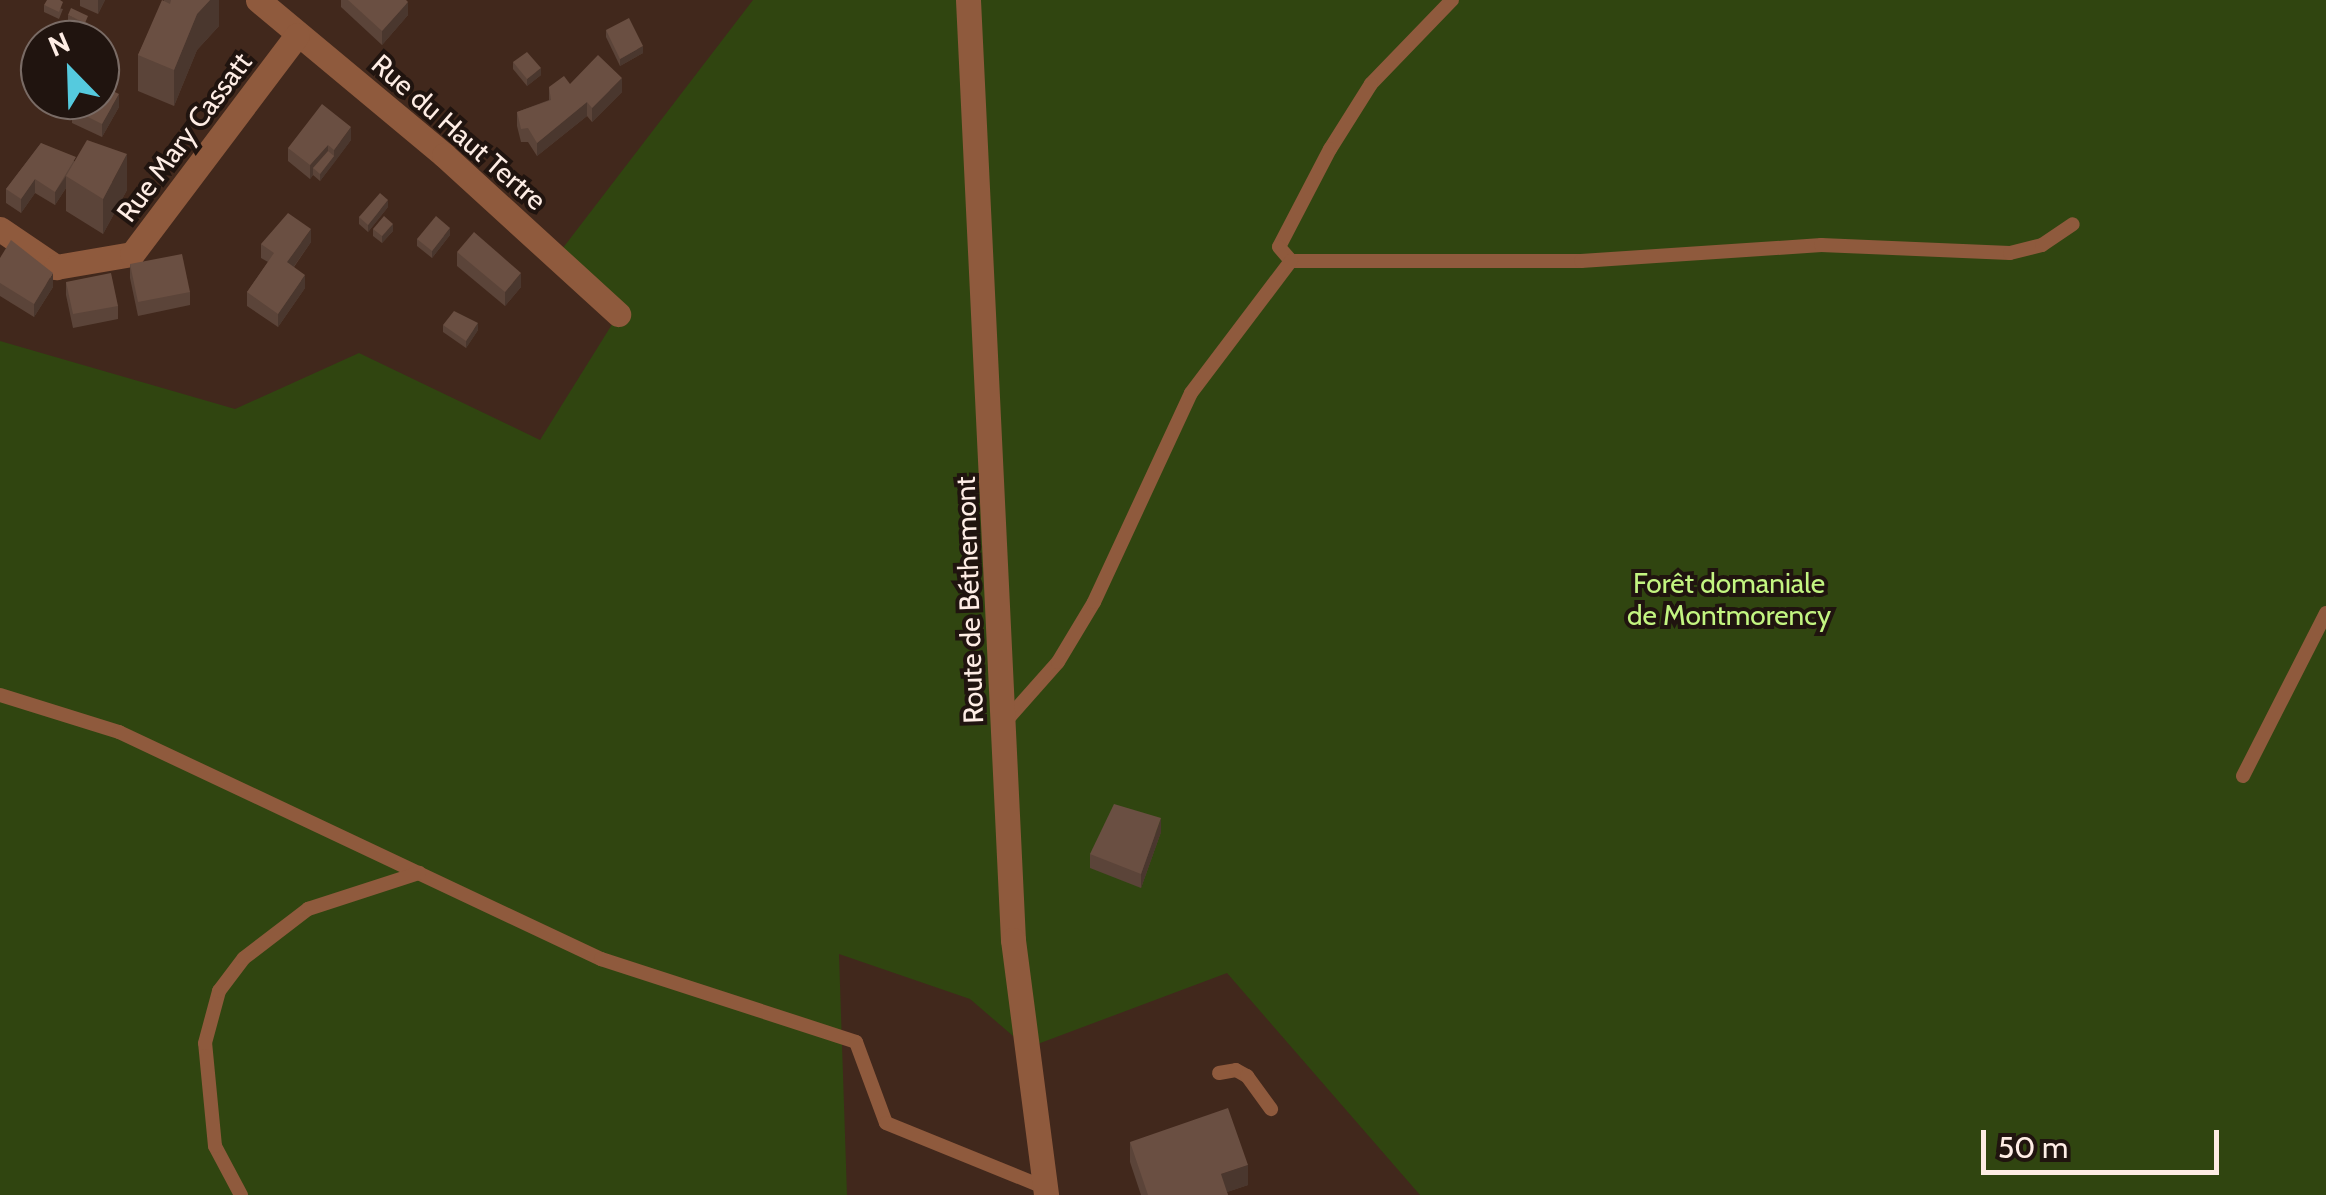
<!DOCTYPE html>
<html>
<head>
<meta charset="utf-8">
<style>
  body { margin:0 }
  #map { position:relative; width:2326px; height:1195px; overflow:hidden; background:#41281c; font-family:Cabin,sans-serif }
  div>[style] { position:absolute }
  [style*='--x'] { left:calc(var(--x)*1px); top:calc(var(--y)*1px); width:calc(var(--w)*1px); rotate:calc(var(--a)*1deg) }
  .green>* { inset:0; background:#304510 }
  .service>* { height:14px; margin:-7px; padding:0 7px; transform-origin:7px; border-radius:7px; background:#8f5a3d }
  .minor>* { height:25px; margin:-12.5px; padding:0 12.5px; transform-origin:12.5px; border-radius:12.5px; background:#8f5a3d }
  .tertiary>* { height:25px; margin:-12.5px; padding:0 12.5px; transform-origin:12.5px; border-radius:12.5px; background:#8f5a3d }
  .wall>* { inset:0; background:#5b4439 }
  .shaded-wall>* { inset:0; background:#4a372e }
  .building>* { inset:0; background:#6a4f42 }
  span { translate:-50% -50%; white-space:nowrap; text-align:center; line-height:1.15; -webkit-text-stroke:8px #20140f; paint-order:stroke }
  .street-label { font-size:28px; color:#feede5 }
  .park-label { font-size:28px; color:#c3f581 }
  .north { position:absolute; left:20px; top:20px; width:100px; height:100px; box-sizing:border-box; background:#20140f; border:2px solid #796b65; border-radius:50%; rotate:337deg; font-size:28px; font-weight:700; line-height:40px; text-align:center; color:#feede5 }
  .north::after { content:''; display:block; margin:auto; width:35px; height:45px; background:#55cade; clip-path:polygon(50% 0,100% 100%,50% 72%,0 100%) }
  .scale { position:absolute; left:1981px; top:1130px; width:238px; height:45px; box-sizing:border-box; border:5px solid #feede5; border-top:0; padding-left:12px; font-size:30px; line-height:35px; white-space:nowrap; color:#feede5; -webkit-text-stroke:8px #20140f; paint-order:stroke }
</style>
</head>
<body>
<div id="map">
  <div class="green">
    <i style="clip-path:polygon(753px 0,2326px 0,2326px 1195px,1420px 1195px,1227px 973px,1027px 1048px,970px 999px,839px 954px,847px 1195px,0 1195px,0 341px,235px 409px,359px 353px,540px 440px,616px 318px,556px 257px)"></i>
  </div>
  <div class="service">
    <i style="--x:1452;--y:0;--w:117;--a:134"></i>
    <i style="--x:1371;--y:84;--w:77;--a:122.2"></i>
    <i style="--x:1330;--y:149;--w:110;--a:117.5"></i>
    <i style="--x:1279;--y:247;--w:18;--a:49"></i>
    <i style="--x:1291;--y:261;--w:290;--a:0"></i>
    <i style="--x:1581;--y:261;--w:241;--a:-3.8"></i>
    <i style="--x:1821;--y:245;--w:189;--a:2.4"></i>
    <i style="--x:2010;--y:253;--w:33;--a:-14"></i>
    <i style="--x:2042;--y:245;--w:37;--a:-34"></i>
    <i style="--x:0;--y:695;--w:125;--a:17.3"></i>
    <i style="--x:119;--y:732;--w:533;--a:25.22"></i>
    <i style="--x:601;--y:959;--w:268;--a:18"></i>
    <i style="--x:856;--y:1042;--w:86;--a:69.7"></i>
    <i style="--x:886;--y:1123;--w:170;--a:22.1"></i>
    <i style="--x:1004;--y:723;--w:81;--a:-48.5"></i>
    <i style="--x:1058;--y:662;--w:70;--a:-59"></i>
    <i style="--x:1094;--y:602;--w:230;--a:-65.1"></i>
    <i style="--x:1191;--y:393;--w:166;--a:-52.9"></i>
    <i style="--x:2243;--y:776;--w:183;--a:-63"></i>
    <i style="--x:1219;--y:1073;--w:17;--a:-10"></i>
    <i style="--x:1236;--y:1070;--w:13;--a:29"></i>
    <i style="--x:1247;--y:1076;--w:41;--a:54"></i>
    <i style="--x:241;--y:1195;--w:55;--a:-118"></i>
    <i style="--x:215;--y:1146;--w:103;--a:-95.5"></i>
    <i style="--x:205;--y:1043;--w:54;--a:-74.9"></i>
    <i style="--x:219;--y:991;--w:41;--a:-52.9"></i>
    <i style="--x:244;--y:958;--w:81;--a:-37.4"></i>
    <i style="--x:308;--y:909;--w:117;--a:-18"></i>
  </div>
  <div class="minor">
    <i style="--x:258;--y:0;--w:242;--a:39.8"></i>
    <i style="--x:444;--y:155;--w:236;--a:42.4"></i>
    <i style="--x:0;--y:229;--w:68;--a:34.2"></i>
    <i style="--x:56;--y:267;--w:77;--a:-9.7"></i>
    <i style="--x:132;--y:254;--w:274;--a:-53"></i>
  </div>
  <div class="tertiary">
    <i style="--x:968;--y:0;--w:941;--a:87.26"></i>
    <i style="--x:1013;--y:940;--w:257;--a:82.6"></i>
  </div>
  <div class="wall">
    <i style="clip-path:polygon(80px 0,105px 0,98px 14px,80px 6px)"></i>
    <i style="clip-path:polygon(164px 0,219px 0,219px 26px,197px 50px,174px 106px,138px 91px,138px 55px)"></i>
    <i style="clip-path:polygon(341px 0,406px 0,408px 15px,382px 45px,341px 7px)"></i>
    <i style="clip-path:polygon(44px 5px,63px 9px,59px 19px,44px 12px)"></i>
    <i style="clip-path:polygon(68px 15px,88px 23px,85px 30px,68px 22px)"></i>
    <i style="clip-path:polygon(606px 30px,643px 53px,620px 66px,606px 37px)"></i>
    <i style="clip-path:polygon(513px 62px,541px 75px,527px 86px,513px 69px)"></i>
    <i style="clip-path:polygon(570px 84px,622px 92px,592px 122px,587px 116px,537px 156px,528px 142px,521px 142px,517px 126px,517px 112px,549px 100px,549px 87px)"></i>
    <i style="clip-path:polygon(119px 107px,102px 137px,72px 123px,72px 109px)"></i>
    <i style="clip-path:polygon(351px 140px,320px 181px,313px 175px,310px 179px,288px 161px,288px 148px)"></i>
    <i style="clip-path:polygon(41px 143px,127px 190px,103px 234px,66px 211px,66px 188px,55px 205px,35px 193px,21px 213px,6px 203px,6px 189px)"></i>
    <i style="clip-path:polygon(388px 207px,368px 232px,359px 224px,359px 217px)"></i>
    <i style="clip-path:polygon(373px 229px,393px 231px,382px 243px,373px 236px)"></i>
    <i style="clip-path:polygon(450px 235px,432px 258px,417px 246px,417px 239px)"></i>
    <i style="clip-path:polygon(311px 242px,294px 267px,305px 288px,278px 327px,247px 306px,247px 292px,268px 262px,261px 258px,261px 244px)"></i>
    <i style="clip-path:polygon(457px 252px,521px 287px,505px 306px,457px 266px)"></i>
    <i style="clip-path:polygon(0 258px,53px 287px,34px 317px,0 296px)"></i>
    <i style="clip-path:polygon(130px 264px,190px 292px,190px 305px,138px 316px,130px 278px)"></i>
    <i style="clip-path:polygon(66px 282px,118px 306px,118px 319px,73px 328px,66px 295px)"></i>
    <i style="clip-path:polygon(443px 325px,478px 330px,466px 348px,443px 332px)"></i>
    <i style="clip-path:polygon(1161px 832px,1141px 888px,1090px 868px,1090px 854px)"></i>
    <i style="clip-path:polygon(1130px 1142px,1248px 1185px,1227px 1192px,1228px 1195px,1141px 1195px,1130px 1162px)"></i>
  </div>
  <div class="shaded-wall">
    <i style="clip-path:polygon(98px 0,105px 0,98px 14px)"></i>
    <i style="clip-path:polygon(210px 0,219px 0,219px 26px,197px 50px,174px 106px,174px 70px,197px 14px)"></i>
    <i style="clip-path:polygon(408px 2px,408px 15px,382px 45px,382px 31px)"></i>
    <i style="clip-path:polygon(643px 46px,643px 53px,620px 66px,620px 59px)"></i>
    <i style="clip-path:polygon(112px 47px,112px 54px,100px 79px,100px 72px)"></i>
    <i style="clip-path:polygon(541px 68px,541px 75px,527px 86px,527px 79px)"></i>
    <i style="clip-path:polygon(622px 78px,622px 92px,592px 122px,592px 108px)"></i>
    <i style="clip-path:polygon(119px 94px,119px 107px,102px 137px,102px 124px)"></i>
    <i style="clip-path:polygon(587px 102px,587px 116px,537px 156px,537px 143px)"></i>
    <i style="clip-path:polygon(351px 127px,351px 140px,334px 163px,334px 150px)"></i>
    <i style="clip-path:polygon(328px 145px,328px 158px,313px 168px,313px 175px,310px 179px,310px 165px)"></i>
    <i style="clip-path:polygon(127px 154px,127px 190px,103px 234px,103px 199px)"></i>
    <i style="clip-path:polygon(334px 156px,334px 163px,320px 181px,320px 174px)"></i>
    <i style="clip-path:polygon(66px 176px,66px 188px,55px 205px,55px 192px)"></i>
    <i style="clip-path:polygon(35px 179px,35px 193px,21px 213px,21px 199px)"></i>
    <i style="clip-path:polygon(388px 200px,388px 207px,368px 232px,368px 225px)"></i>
    <i style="clip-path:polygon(393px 224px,393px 231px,382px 243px,382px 236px)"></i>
    <i style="clip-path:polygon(450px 228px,450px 235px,432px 258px,432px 251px)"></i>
    <i style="clip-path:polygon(311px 229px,311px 242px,287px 276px,287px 262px)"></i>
    <i style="clip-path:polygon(53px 273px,53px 287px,34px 317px,34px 304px)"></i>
    <i style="clip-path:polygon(521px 273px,521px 287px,505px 306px,505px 292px)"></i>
    <i style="clip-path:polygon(305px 275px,305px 288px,278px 327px,278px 314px)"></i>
    <i style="clip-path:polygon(478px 323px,478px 330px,466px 348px,466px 341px)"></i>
    <i style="clip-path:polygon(1161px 818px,1161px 832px,1141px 888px,1141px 874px)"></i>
    <i style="clip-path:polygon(1248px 1165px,1248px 1185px,1221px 1194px,1221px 1174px)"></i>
  </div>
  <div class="building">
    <i style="clip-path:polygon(47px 0,60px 0,63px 2px,59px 12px,44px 5px)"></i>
    <i style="clip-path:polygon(162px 0,170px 4px,171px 0,210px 0,197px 14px,174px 70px,138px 55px)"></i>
    <i style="clip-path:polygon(348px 0,406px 0,408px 2px,382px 31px)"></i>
    <i style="clip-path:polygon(71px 8px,88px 16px,85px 23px,68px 15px)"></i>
    <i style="clip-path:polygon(629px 18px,643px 46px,620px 59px,606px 30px)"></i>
    <i style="clip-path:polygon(100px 42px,112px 47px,100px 72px)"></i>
    <i style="clip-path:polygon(527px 52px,541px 68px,527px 79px,513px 62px)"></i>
    <i style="clip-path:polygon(598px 55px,622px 78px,592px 108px,587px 102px,537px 143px,528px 128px,521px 129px,517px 112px,551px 100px,549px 87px,564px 76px,570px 84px)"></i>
    <i style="clip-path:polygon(100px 85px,119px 94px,102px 124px,72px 109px,77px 100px,100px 100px)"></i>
    <i style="clip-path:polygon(322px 104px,351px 127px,334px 150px,328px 145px,310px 165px,288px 148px)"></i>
    <i style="clip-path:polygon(87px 140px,127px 154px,103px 199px,66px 176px)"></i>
    <i style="clip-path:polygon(41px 143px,76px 157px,55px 192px,35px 179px,21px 199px,6px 189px)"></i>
    <i style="clip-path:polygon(328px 151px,334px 156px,320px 174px,313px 168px)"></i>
    <i style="clip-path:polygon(380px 193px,388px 200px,368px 225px,359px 217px)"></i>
    <i style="clip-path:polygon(288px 213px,311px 229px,287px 262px,305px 275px,278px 314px,247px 292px,274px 253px,261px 244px)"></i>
    <i style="clip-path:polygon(384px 216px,393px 224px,382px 236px,373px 229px)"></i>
    <i style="clip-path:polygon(436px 216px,450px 228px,432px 251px,417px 239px)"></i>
    <i style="clip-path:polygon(474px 232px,521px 273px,505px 292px,457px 252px)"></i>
    <i style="clip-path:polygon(11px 240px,53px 273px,34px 304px,0 283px,0 258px)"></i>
    <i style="clip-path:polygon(182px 254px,190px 292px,138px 302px,130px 264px)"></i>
    <i style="clip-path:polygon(111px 273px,118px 306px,73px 314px,66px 282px)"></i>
    <i style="clip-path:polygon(454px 311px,478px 323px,466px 341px,443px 325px)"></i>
    <i style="clip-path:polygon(1114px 804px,1161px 818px,1141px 874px,1090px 854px)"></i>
    <i style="clip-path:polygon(1228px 1108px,1248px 1165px,1221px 1174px,1228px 1195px,1148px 1195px,1130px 1142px)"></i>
  </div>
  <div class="street-label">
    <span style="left:459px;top:132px;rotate:41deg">Rue du Haut Tertre</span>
    <span style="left:184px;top:137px;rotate:-53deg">Rue Mary Cassatt</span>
    <span style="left:969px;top:600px;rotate:-92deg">Route de Béthemont</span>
  </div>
  <div class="park-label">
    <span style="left:1729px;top:599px">Forêt domaniale<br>de Montmorency</span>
  </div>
  <div class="north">N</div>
  <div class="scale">50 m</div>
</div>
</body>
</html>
